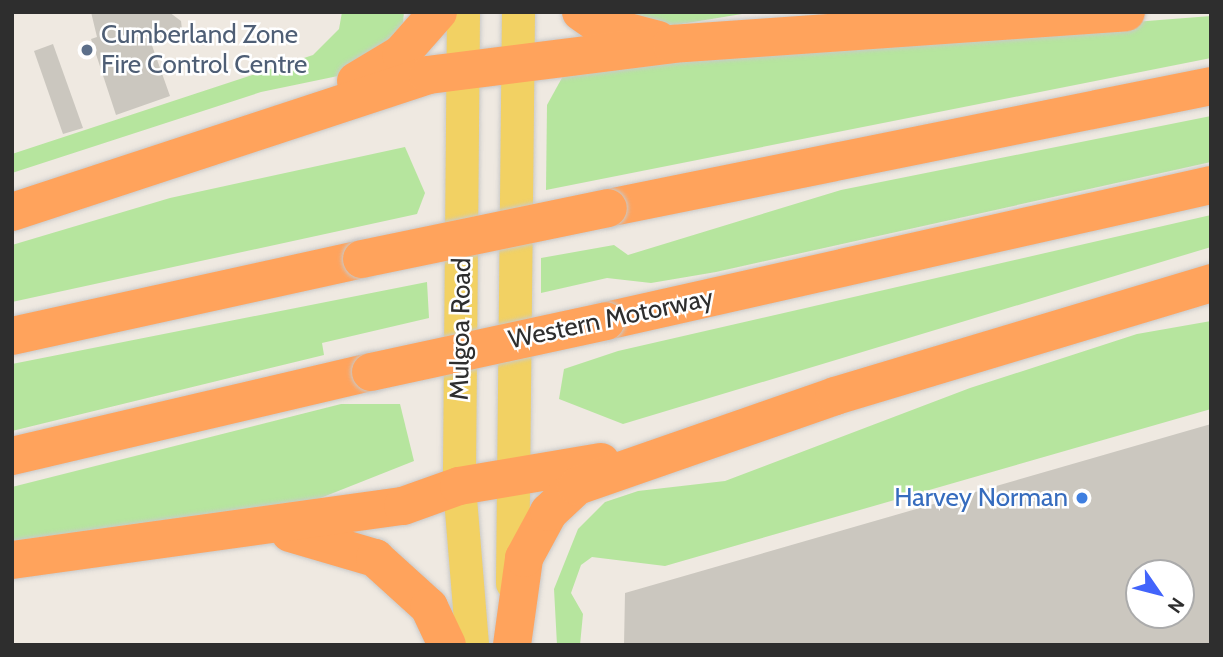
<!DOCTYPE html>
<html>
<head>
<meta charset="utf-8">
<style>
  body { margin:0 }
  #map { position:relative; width:1223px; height:657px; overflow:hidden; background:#efe9e1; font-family:Cabin,sans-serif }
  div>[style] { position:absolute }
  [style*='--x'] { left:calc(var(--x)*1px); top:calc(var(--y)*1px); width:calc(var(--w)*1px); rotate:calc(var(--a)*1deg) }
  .green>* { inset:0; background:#b6e59e }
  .building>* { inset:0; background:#cbc7bf }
  .roads { filter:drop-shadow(0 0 2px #c9c9c9) drop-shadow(0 0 2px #c9c9c9) }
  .primary>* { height:33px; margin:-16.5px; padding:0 16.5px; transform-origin:16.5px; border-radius:16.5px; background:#f2d163 }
  .highway>* { height:38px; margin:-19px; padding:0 19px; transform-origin:19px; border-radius:19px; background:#ffa35c }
  .bridges { filter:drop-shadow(0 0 2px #c9c9c9) drop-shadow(0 0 2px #c9c9c9) }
  .highway-bridge>* { height:38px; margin:-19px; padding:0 19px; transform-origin:19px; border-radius:19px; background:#ffa35c }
  .dots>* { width:19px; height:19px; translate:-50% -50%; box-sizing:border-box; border:4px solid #fff; border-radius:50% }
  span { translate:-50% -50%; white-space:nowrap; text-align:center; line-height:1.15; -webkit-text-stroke:5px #fff; paint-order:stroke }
  .service-label { font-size:26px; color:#4e5e75 }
  .left { translate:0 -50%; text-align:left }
  .street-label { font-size:26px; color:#2e2e2e }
  .shop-label { font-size:26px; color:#366cbe }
  .right { translate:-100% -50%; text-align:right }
  .frame { position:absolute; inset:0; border:14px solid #2e2e2e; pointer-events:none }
  .north { position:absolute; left:1125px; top:559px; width:70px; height:70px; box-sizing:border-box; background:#fff; border:2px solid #ababab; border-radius:50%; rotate:125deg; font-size:19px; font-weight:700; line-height:28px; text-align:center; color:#2e2e2e }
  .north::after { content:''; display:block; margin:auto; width:24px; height:32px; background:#4264fb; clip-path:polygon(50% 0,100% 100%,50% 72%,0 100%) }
</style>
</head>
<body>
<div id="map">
  <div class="green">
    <i style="clip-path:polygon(342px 12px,404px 12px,403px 23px,362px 71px,261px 92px,12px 173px,12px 154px,313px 55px,339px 29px)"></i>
    <i style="clip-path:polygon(598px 12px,754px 12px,663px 27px)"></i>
    <i style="clip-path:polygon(1211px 16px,1211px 58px,546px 190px,547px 105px,563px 76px,645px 60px)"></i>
    <i style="clip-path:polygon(1211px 116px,1211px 162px,716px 272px,651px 283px,607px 278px,541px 293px,541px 258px,614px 245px,628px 255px,841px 190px)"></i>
    <i style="clip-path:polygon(405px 147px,425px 193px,417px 214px,12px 302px,12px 245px,170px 198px)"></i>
    <i style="clip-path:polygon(1211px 215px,1211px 247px,623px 424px,559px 399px,564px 369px,618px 351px)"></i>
    <i style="clip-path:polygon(427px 282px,429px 318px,322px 343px,324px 355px,12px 431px,12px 364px)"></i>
    <i style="clip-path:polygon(1211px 321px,1211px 409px,665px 566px,592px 557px,581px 565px,571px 593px,583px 614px,580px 645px,557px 645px,554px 589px,578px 529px,605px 502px,638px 491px,725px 481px,970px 388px,1137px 334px)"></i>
    <i style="clip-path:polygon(341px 404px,400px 404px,414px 461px,313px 501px,12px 541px,12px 487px)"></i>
  </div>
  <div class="building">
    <i style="clip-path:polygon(91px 12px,169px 12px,181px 21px,183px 38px,149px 37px,170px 96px,116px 115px,91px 39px,97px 37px)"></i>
    <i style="clip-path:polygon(53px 44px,83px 128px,63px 134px,34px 51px)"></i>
    <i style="clip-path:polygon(evenodd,1211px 424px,1211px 645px,624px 645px,625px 593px,1211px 424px,1139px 573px,1181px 573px,1181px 615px,1139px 615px,1139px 573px)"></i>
  </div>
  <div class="roads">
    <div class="primary">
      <i style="--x:463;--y:12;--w:474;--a:90.5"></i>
      <i style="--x:459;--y:486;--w:160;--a:85.3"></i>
      <i style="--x:512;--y:583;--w:571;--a:-89.4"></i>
    </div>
    <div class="highway">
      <i style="--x:581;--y:12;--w:21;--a:35"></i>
      <i style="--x:598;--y:24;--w:62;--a:14.9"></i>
      <i style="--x:356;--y:81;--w:52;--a:-31"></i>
      <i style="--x:401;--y:54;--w:56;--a:-48.6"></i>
      <i style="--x:608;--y:208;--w:615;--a:-11.44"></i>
      <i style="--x:12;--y:212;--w:438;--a:-18.2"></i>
      <i style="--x:428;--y:75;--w:246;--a:-7.2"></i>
      <i style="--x:672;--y:44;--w:455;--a:-4"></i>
      <i style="--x:606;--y:321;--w:620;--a:-12.67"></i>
      <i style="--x:12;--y:336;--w:358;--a:-12.4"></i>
      <i style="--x:12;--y:456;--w:369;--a:-13.2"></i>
      <i style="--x:290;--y:533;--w:89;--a:16.4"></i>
      <i style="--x:375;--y:558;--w:73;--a:42.2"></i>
      <i style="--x:429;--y:607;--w:42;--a:64.7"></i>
      <i style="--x:12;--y:560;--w:395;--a:-7.9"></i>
      <i style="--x:403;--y:506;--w:59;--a:-19.7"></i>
      <i style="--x:459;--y:486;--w:144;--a:-9.6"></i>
      <i style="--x:512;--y:645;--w:88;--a:-82.1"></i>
      <i style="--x:524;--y:558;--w:52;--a:-61.5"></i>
      <i style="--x:549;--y:512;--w:38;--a:-43"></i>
      <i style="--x:577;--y:486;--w:273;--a:-19.2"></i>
      <i style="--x:835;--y:396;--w:393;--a:-16.7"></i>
    </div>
  </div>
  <div class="bridges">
    <div class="highway-bridge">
      <i style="--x:362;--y:259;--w:251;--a:-11.7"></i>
      <i style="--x:371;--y:372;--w:240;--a:-12.2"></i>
    </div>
  </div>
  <div class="dots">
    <i style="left:87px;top:50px;background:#5c6f8a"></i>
    <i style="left:1082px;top:498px;background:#3f7fe0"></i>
  </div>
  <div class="service-label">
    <span class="left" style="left:101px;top:50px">Cumberland Zone<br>Fire Control Centre</span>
  </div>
  <div class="street-label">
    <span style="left:611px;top:319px;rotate:-12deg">Western Motorway</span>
    <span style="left:461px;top:329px;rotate:-89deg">Mulgoa Road</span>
  </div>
  <div class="shop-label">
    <span class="right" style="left:1068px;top:498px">Harvey Norman</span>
  </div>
  <div class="frame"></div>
  <div class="north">N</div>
</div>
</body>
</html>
